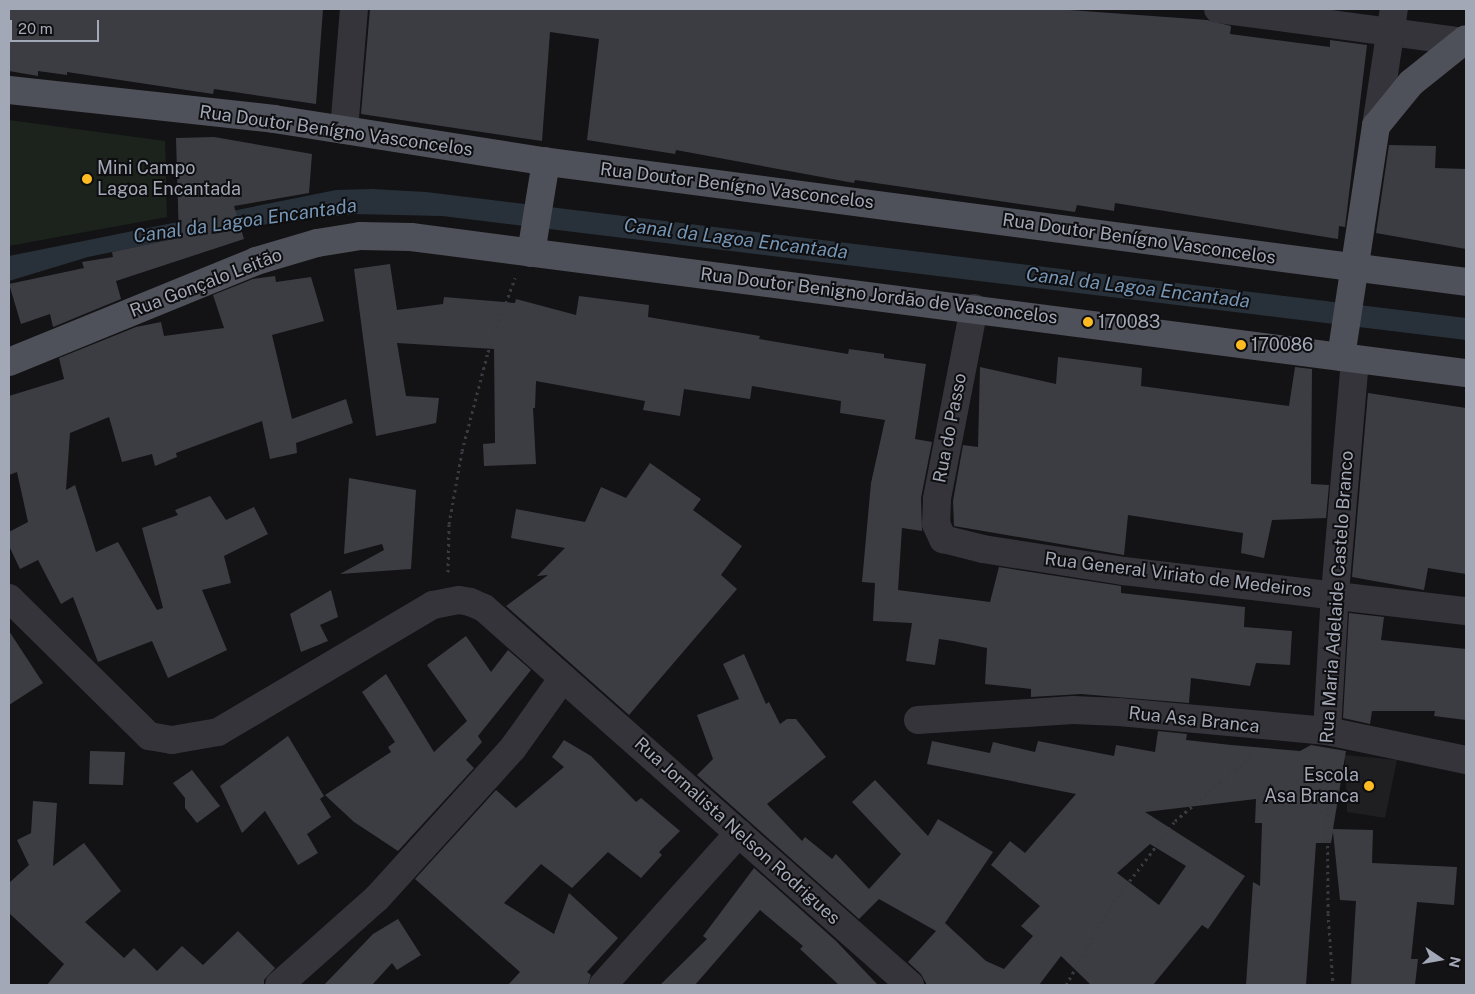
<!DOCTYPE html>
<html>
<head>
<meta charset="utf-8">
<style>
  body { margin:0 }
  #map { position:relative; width:1475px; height:994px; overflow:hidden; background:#131315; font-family:"Public Sans",sans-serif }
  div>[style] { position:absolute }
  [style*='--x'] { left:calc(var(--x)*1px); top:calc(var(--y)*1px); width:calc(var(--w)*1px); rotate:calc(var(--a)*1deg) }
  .built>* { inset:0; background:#1f1f22 }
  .green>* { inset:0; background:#1b231c }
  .water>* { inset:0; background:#28313a }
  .building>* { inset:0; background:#3c3d43 }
  .path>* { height:3px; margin-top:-1.5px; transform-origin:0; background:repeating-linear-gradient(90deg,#393b41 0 2.5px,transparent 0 6.5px) }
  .minor>* { height:28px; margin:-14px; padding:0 14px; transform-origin:14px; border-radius:14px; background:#34343a }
  .major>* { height:28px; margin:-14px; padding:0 14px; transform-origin:14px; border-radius:14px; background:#4f515a }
  .dots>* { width:14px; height:14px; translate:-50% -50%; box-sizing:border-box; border:2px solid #0e0e10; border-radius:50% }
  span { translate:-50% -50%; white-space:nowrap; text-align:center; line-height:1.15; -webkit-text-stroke:4px #0e0e10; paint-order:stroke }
  .street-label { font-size:18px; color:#a3a8b7 }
  .poi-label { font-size:18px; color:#a3a8b7 }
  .left { translate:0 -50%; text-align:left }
  .right { translate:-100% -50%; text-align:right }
  .water-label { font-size:19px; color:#7696b6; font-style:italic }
  .frame { position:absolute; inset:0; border:10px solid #a3a8b7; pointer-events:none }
  .north { position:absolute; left:1415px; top:934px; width:50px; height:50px; -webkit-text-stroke:4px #0e0e10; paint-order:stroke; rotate:102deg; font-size:14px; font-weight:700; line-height:20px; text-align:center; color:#a3a8b7 }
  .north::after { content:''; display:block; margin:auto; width:18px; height:22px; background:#a3a8b7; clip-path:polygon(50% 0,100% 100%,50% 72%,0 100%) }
  .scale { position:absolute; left:10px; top:20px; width:89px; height:22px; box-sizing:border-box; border:2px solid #a3a8b7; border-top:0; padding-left:6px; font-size:15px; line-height:18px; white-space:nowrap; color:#a3a8b7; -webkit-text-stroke:4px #0e0e10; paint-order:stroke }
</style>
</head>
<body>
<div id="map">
  <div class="built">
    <i style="clip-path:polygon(1345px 755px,1397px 760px,1385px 818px,1347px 812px)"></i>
  </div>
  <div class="green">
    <i style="clip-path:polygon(9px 120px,165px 141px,167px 217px,9px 246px)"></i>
  </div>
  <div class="water">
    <i style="clip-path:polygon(372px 189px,426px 192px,1466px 318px,1466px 340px,442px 216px,354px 214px,219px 230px,88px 257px,9px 281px,9px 256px,336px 190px)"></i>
  </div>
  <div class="building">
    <i style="clip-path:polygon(9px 9px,323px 9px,316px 104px,214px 89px,213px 94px,67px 72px,67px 75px,38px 71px,38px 76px,9px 71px)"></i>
    <i style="clip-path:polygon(370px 9px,1056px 9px,1207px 20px,1231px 26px,1230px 34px,1330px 47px,1330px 40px,1367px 45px,1345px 227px,1339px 226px,1338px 239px,1115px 203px,1114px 211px,1077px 205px,1075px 212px,855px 180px,854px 183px,676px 150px,675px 154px,587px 140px,599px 39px,550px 32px,542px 141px,361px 114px)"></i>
    <i style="clip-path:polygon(214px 137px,312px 154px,309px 193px,234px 206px,244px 239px,116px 281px,121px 299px,53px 327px,50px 314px,21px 324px,9px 284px,84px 268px,82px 262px,113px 257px,112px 252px,179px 238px,176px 138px)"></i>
    <i style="clip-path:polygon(1389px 145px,1436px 146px,1435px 168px,1466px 169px,1466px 249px,1376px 233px)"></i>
    <i style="clip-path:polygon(390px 264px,397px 310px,443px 304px,444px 297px,515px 303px,516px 299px,576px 315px,579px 296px,649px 305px,648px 317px,760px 336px,759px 339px,848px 354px,849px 349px,884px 354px,884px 358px,926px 364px,915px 439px,932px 442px,921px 498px,922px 531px,902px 528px,898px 590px,990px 602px,999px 567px,1121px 586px,1121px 593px,1245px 607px,1244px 627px,1292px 631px,1290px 665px,1256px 663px,1250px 686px,1191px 678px,1189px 703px,1081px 694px,1031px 697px,1031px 689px,985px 684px,987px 648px,953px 641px,939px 639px,935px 665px,906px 661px,912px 623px,873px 621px,875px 583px,862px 582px,871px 483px,885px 420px,840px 413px,841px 401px,752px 386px,750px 399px,684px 389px,680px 416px,643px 410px,645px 401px,536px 381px,535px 408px,533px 408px,536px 464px,484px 466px,483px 444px,495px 443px,494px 349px,397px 343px,406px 396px,439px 398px,436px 423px,376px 436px,354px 269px)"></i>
    <i style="clip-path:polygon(275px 276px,276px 282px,311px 277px,324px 321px,272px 335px,292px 419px,346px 399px,353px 423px,296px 443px,297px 453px,270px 459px,262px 421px,176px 453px,177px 457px,155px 466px,152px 454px,122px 462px,109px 417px,70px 433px,66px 490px,75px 485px,96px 552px,118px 542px,157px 610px,163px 608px,142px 528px,178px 515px,175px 510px,210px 496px,226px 520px,254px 507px,268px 534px,224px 556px,231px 583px,202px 590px,227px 650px,168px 678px,152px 641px,98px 662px,73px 597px,61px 604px,38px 560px,20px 569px,9px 546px,9px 532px,28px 522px,17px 472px,9px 475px,9px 396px,64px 379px,59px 358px,136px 327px,161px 322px,164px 336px,224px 328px,213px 295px,253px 279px)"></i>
    <i style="clip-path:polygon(1058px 357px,1142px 368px,1141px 386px,1289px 406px,1295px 367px,1312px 369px,1311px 484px,1329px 485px,1326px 518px,1272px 520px,1264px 558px,1241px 553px,1243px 533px,1128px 515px,1124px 555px,954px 526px,953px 501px,963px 445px,978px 447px,980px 367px,1056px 384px)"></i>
    <i style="clip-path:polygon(1368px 393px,1466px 408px,1466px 574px,1428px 568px,1424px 590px,1352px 577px)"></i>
    <i style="clip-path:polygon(650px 463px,701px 499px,693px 510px,742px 546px,721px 575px,737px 589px,629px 715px,506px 606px,548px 575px,537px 576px,565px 548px,511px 538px,516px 509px,585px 522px,601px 487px,626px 498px)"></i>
    <i style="clip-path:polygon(349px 478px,416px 490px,411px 569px,340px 574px,384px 550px,382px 544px,344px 554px)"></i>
    <i style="clip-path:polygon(331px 590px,338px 617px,320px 625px,328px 641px,301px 652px,290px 614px)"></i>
    <i style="clip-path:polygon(1349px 613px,1384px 617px,1381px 640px,1466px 649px,1466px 720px,1434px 716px,1435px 711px,1372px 711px,1370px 724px,1343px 718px)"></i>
    <i style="clip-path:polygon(9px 631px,43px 683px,9px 705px)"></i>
    <i style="clip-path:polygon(466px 636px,491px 672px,508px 650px,531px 670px,478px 736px,482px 742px,466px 760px,474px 768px,398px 851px,354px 822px,325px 795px,391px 752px,388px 747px,395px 742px,362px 692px,386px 674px,434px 752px,467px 721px,427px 665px)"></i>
    <i style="clip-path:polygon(evenodd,744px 654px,766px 704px,769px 702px,780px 724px,787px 719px,796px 719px,826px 757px,767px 804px,802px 841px,805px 837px,832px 859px,836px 854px,869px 889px,901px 854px,852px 802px,875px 780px,928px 836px,938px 819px,993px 852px,945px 923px,986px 961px,1004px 969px,1033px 936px,1021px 926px,1040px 906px,991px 865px,1010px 841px,1025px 853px,1076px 794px,927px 764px,932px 741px,990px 753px,993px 742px,1035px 752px,1038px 741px,1114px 756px,1116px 745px,1155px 752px,1158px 731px,1187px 734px,1186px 740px,1231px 745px,1300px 751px,1311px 745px,1346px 751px,1333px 829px,1373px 830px,1372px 863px,1457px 867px,1454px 905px,1417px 902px,1411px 959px,1418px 959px,1415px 985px,1351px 985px,1356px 901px,1340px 900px,1333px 832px,1331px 843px,1316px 843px,1306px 985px,1246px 985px,1253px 882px,1260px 886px,1262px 823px,1255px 823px,1256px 799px,1145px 812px,1245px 876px,1208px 929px,1202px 925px,1153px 985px,1091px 985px,1061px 956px,1039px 985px,927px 985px,921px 974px,908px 962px,936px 931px,879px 899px,859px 919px,697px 775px,713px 759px,697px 715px,739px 699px,723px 664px,744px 654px,1150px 844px,1186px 866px,1159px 905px,1117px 873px,1150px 844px)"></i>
    <i style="clip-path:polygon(288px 736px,324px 796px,320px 799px,331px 817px,307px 834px,318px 853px,298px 865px,265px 811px,242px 833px,220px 786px)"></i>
    <i style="clip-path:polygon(564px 740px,591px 756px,636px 802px,641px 798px,680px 831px,659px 852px,662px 855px,641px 878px,608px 852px,572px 888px,541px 864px,504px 903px,554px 934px,569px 893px,618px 938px,587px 972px,591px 975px,588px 985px,508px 985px,520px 972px,415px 879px,496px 790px,516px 808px,564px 767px,552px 757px)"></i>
    <i style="clip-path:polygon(90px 751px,125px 752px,123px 785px,89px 784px)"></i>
    <i style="clip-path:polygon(192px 770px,220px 806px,197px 823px,185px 808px,185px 798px,173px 783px)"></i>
    <i style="clip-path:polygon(33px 801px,57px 803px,53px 866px,84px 843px,121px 891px,85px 922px,124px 958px,134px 948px,157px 971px,182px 946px,203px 965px,238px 931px,275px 968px,264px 980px,264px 985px,47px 985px,64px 964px,9px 913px,9px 883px,29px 865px,17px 840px,31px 833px)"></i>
    <i style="clip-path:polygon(754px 868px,836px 941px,878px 985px,839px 985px,800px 949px,803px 946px,760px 910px,695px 985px,660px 985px,707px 939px,703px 936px)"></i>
    <i style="clip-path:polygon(398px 919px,421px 955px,397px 970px,392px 963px,372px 985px,324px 985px,373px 934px)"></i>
  </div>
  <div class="path">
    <i style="--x:448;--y:572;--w:48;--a:-88.8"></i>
    <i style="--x:449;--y:524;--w:74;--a:-79.9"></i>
    <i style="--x:462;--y:451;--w:102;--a:-75.3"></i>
    <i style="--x:488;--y:352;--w:79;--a:-70"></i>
    <i style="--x:1327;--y:761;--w:152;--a:89.6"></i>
    <i style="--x:1328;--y:913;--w:72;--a:86"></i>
    <i style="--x:1066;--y:985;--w:90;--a:-60.6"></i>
    <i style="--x:1110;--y:907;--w:108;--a:-52.9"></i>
    <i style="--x:1175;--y:821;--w:103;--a:-40.7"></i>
  </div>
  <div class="minor">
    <i style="--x:1218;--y:9;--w:250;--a:7.6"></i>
    <i style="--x:1376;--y:126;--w:118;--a:-81.3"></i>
    <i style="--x:344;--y:130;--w:121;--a:-85.3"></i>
    <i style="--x:974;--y:308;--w:195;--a:101"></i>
    <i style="--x:937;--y:499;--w:25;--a:92"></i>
    <i style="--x:936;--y:524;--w:17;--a:65"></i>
    <i style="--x:943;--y:539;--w:41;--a:14"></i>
    <i style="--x:983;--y:549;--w:143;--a:8.9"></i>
    <i style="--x:1124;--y:571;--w:344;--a:6.7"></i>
    <i style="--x:9;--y:598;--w:197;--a:44.6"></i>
    <i style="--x:149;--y:736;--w:23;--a:10"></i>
    <i style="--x:172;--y:740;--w:47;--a:-9.9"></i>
    <i style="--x:218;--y:732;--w:250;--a:-30.6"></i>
    <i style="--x:433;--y:605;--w:26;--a:-11"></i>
    <i style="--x:459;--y:600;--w:11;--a:10"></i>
    <i style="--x:470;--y:602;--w:15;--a:23"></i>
    <i style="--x:484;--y:608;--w:569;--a:41.51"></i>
    <i style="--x:918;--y:720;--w:155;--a:-3.7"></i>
    <i style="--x:1073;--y:710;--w:46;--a:2.5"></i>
    <i style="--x:1119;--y:712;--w:209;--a:5.2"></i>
    <i style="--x:1327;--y:731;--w:142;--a:11.8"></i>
    <i style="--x:1327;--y:731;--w:138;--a:-86.7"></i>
    <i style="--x:1335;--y:593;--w:235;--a:-85.1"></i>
    <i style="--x:279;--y:985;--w:131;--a:-41.6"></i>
    <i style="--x:377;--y:898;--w:202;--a:-47.8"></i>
    <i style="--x:513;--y:748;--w:86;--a:-54.5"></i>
    <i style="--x:603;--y:985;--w:204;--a:-48.2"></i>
  </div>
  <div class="major">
    <i style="--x:9;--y:90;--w:267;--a:6.2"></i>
    <i style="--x:274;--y:119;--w:270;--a:8.9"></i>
    <i style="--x:541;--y:161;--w:933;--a:7.45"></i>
    <i style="--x:531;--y:253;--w:93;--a:-80.7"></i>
    <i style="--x:1341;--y:357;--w:234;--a:-81.4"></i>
    <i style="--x:1376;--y:126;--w:55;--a:-50.9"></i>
    <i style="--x:1411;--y:83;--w:70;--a:-38.7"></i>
    <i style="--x:9;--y:362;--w:267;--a:-22.2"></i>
    <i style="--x:256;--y:261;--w:64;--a:-16.4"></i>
    <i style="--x:317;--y:243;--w:44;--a:-9.2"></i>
    <i style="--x:360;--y:236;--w:51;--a:1.1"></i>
    <i style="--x:411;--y:237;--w:1064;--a:7.35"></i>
  </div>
  <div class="dots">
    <i style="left:87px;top:179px;background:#ffbb21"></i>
    <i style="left:1088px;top:322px;background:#ffbb21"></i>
    <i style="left:1241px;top:345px;background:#ffbb21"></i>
    <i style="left:1369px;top:786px;background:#ffbb21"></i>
  </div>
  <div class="street-label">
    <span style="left:336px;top:131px;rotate:8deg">Rua Doutor Benígno Vasconcelos</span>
    <span style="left:737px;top:186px;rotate:7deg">Rua Doutor Benígno Vasconcelos</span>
    <span style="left:1139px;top:239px;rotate:8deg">Rua Doutor Benígno Vasconcelos</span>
    <span style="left:206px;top:283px;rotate:-21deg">Rua Gonçalo Leitão</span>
    <span style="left:879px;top:296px;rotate:7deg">Rua Doutor Benigno Jordão de Vasconcelos</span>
    <span style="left:950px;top:428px;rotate:-79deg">Rua do Passo</span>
    <span style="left:1178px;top:575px;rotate:7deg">Rua General Viriato de Medeiros</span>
    <span style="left:1337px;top:597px;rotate:-86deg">Rua Maria Adelaide Castelo Branco</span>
    <span style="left:1194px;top:720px;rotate:6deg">Rua Asa Branca</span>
    <span style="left:737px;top:831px;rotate:42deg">Rua Jornalista Nelson Rodrigues</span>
  </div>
  <div class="poi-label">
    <span class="left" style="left:97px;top:179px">Mini Campo<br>Lagoa Encantada</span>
    <span class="left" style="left:1098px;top:322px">170083</span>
    <span class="left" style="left:1251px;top:345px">170086</span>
    <span class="right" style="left:1359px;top:786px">Escola<br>Asa Branca</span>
  </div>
  <div class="water-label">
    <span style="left:245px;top:221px;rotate:-8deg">Canal da Lagoa Encantada</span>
    <span style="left:736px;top:239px;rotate:7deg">Canal da Lagoa Encantada</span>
    <span style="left:1138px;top:288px;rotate:7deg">Canal da Lagoa Encantada</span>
  </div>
  <div class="frame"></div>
  <div class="north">N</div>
  <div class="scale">20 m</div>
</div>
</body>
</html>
